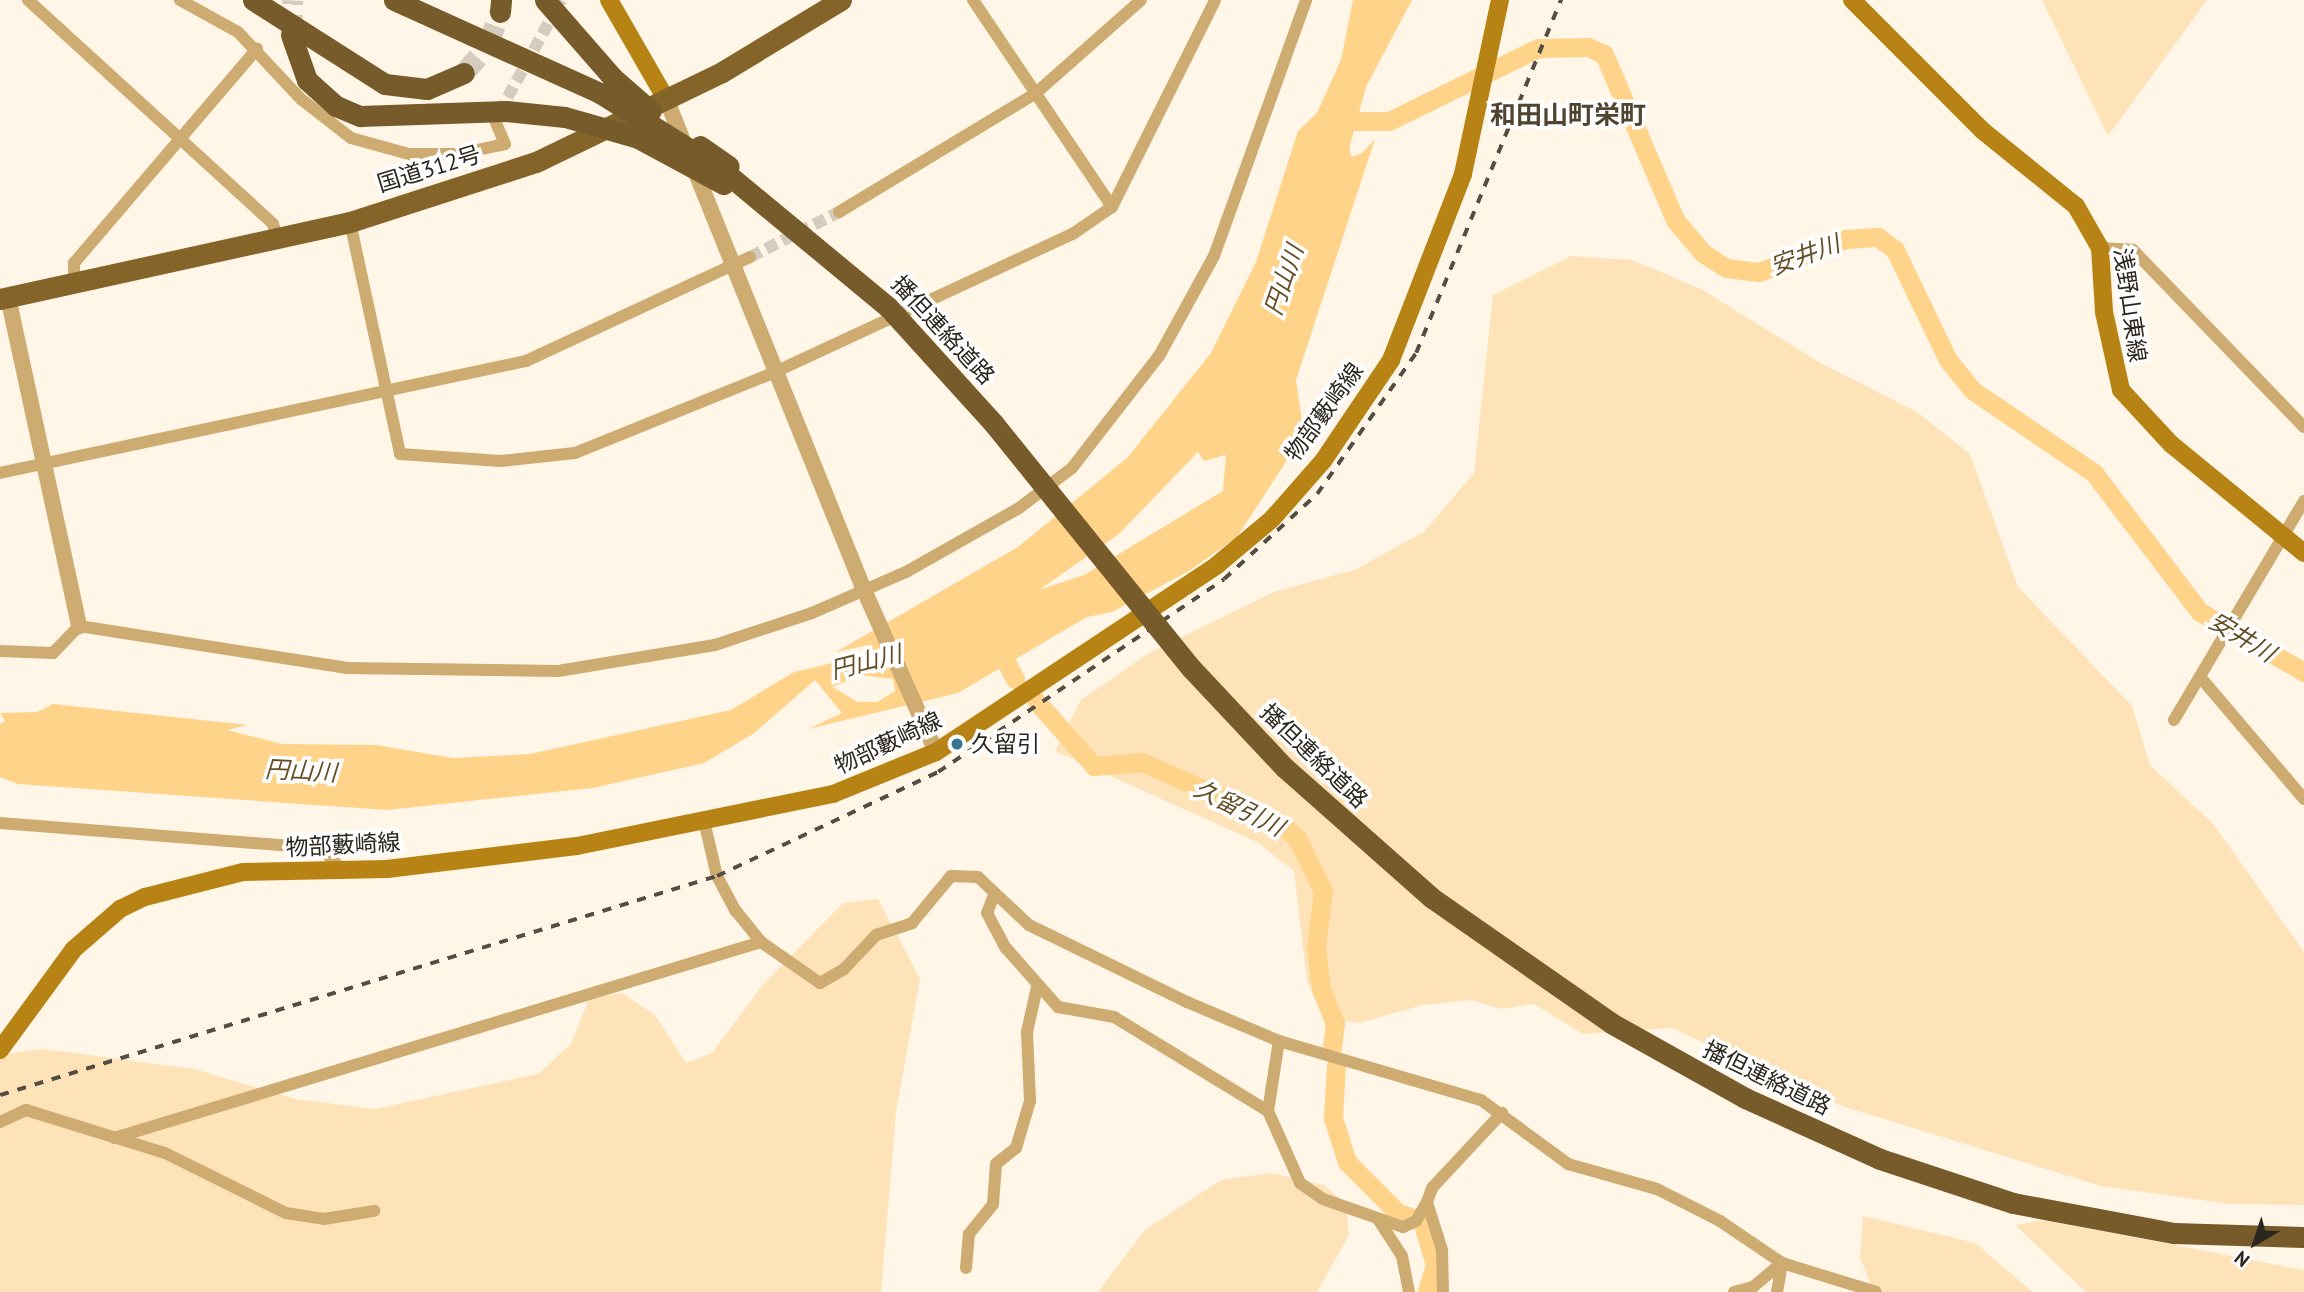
<!DOCTYPE html>
<html>
<head>
<meta charset="utf-8">
<style>
  body { margin:0 }
  #map { position:relative; width:2304px; height:1292px; overflow:hidden; background:#fff6e8; font-family:"PT Sans","Noto Sans JP",sans-serif }
  div>[style] { position:absolute }
  [style*='--x'] { left:calc(var(--x)*1px); top:calc(var(--y)*1px); width:calc(var(--w)*1px); rotate:calc(var(--a)*1deg) }
  .green>* { inset:0; background:#fee3b8 }
  .water>* { inset:0; background:#ffd38a }
  .river>* { height:19px; margin:-9.5px; padding:0 9.5px; transform-origin:9.5px; border-radius:9.5px; background:#ffd38a }
  .minor-tunnel>* { height:12px; margin-top:-6px; transform-origin:0; background:repeating-linear-gradient(90deg,#d5ccc0 0 12px,transparent 0 18px) }
  .motorway-tunnel>* { height:21px; margin-top:-10.5px; transform-origin:0; background:repeating-linear-gradient(90deg,#d5ccc0 0 21px,transparent 0 31px) }
  .minor>* { height:12px; margin:-6px; padding:0 6px; transform-origin:6px; border-radius:6px; background:#cdab71 }
  .tertiary>* { height:16px; margin:-8px; padding:0 8px; transform-origin:8px; border-radius:8px; background:#cdab71 }
  .secondary>* { height:18px; margin:-9px; padding:0 9px; transform-origin:9px; border-radius:9px; background:#b78314 }
  .trunk>* { height:21px; margin:-10.5px; padding:0 10.5px; transform-origin:10.5px; border-radius:10.5px; background:#85642a }
  .motorway>* { height:21px; margin:-10.5px; padding:0 10.5px; transform-origin:10.5px; border-radius:10.5px; background:#775b2a }
  .rail>* { height:3.5px; margin-top:-1.75px; transform-origin:0; background:repeating-linear-gradient(90deg,#534d44 0 9px,transparent 0 18px) }
  .motorway-bridge>* { height:21px; margin:-10.5px; padding:0 10.5px; transform-origin:10.5px; border-radius:10.5px; background:#775b2a }
  .dots>* { width:19px; height:19px; translate:-50% -50%; box-sizing:border-box; border:4px solid #fff; border-radius:50% }
  span { translate:-50% -50%; white-space:nowrap; text-align:center; line-height:1.15; -webkit-text-stroke:7px #fff; paint-order:stroke }
  .street-label { font-size:23px; color:#2b261e }
  .poi-label { font-size:23px; color:#2b261e }
  .left { translate:0 -50%; text-align:left }
  .water-label { font-size:24px; color:#644e26; font-style:italic }
  .quarter-label { font-size:26px; color:#514532; font-weight:700 }
  .north { position:absolute; left:2220px; top:1208px; width:70px; height:70px; -webkit-text-stroke:5px #fff; paint-order:stroke; rotate:219deg; font-size:19px; font-weight:700; line-height:28px; text-align:center; color:#2b261e }
  .north::after { content:''; display:block; margin:auto; width:24px; height:32px; background:#2b261e; clip-path:polygon(50% 0,100% 100%,50% 72%,0 100%) }
</style>
</head>
<body>
<div id="map">
  <div class="green">
    <i style="clip-path:polygon(2042px 0,2207px 0,2108px 136px)"></i>
    <i style="clip-path:polygon(1571px 256px,1632px 260px,1701px 289px,1822px 364px,1917px 412px,1970px 454px,2018px 587px,2132px 706px,2150px 765px,2214px 825px,2304px 952px,2304px 1205px,2230px 1204px,2101px 1186px,1845px 1107px,1672px 1028px,1583px 1034px,1534px 1004px,1502px 1009px,1471px 1000px,1423px 1005px,1359px 1023px,1324px 1018px,1307px 981px,1294px 871px,1257px 842px,1055px 751px,1081px 700px,1149px 653px,1274px 592px,1357px 569px,1425px 531px,1474px 473px,1493px 295px)"></i>
    <i style="clip-path:polygon(878px 899px,920px 979px,896px 1112px,881px 1292px,0 1292px,0 1055px,43px 1049px,194px 1069px,295px 1099px,375px 1109px,538px 1074px,571px 1044px,589px 999px,622px 993px,655px 1015px,686px 1063px,712px 1053px,762px 986px,843px 903px)"></i>
    <i style="clip-path:polygon(1272px 1173px,1324px 1185px,1346px 1204px,1349px 1235px,1317px 1292px,1098px 1292px,1145px 1230px,1221px 1180px)"></i>
    <i style="clip-path:polygon(1863px 1216px,1975px 1243px,2033px 1292px,1873px 1292px,1860px 1257px)"></i>
    <i style="clip-path:polygon(2045px 1220px,2304px 1270px,2304px 1292px,2086px 1292px,2015px 1225px)"></i>
  </div>
  <div class="water">
    <i style="clip-path:polygon(evenodd,1353px 0,1412px 0,1366px 87px,1349px 149px,1352px 157px,1362px 153px,1375px 139px,1296px 380px,1304px 434px,1237px 537px,1189px 571px,1112px 612px,1087px 617px,958px 693px,808px 729px,842px 713px,815px 680px,753px 734px,704px 763px,593px 788px,387px 810px,18px 784px,0 777px,0 724px,5px 721px,0 713px,37px 712px,53px 704px,247px 725px,227px 730px,282px 744px,376px 745px,453px 758px,530px 754px,731px 710px,794px 672px,862px 656px,869px 645px,836px 652px,1018px 547px,1127px 458px,1211px 353px,1256px 262px,1298px 131px,1317px 113px,1341px 60px,1353px 0,1198px 452px,1204px 461px,1226px 455px,1223px 491px,1084px 575px,1039px 590px,1119px 534px,1198px 452px,1353px 0,860px 675px,893px 679px,895px 691px,877px 702px,858px 702px,832px 687px,860px 675px)"></i>
  </div>
  <div class="river">
    <i style="--x:1339;--y:121;--w:50;--a:0"></i>
    <i style="--x:1389;--y:121;--w:166;--a:-26.1"></i>
    <i style="--x:1538;--y:48;--w:50;--a:-1.1"></i>
    <i style="--x:1588;--y:47;--w:17;--a:24"></i>
    <i style="--x:1604;--y:54;--w:181;--a:66.8"></i>
    <i style="--x:1675;--y:220;--w:43;--a:49.7"></i>
    <i style="--x:1703;--y:253;--w:27;--a:33"></i>
    <i style="--x:1726;--y:268;--w:33;--a:7"></i>
    <i style="--x:1759;--y:272;--w:93;--a:-20.8"></i>
    <i style="--x:1846;--y:239;--w:32;--a:-4"></i>
    <i style="--x:1878;--y:237;--w:21;--a:37"></i>
    <i style="--x:1895;--y:250;--w:122;--a:64.3"></i>
    <i style="--x:1948;--y:360;--w:38;--a:51"></i>
    <i style="--x:1972;--y:390;--w:148;--a:34.2"></i>
    <i style="--x:2094;--y:473;--w:175;--a:52.7"></i>
    <i style="--x:2200;--y:612;--w:120;--a:30"></i>
    <i style="--x:996;--y:643;--w:41;--a:62.2"></i>
    <i style="--x:1037;--y:702;--w:86;--a:48.3"></i>
    <i style="--x:1094;--y:766;--w:48;--a:-4.8"></i>
    <i style="--x:1142;--y:762;--w:152;--a:24"></i>
    <i style="--x:1281;--y:824;--w:21;--a:41"></i>
    <i style="--x:1297;--y:838;--w:59;--a:63.9"></i>
    <i style="--x:1323;--y:891;--w:56;--a:97.1"></i>
    <i style="--x:1316;--y:947;--w:42;--a:83.2"></i>
    <i style="--x:1321;--y:989;--w:37;--a:68"></i>
    <i style="--x:1335;--y:1023;--w:26;--a:97"></i>
    <i style="--x:1336;--y:1065;--w:53;--a:93.2"></i>
    <i style="--x:1333;--y:1118;--w:46;--a:72.3"></i>
    <i style="--x:1347;--y:1162;--w:72;--a:45"></i>
    <i style="--x:1398;--y:1213;--w:25;--a:18"></i>
    <i style="--x:1422;--y:1221;--w:46;--a:73.5"></i>
    <i style="--x:1435;--y:1265;--w:28;--a:107"></i>
  </div>
  <div class="minor-tunnel">
    <i style="--x:499;--y:113;--w:129;--a:-61.2"></i>
    <i style="--x:750;--y:257;--w:100;--a:-26.8"></i>
  </div>
  <div class="motorway-tunnel">
    <i style="--x:291;--y:35;--w:35;--a:-87"></i>
    <i style="--x:464;--y:73;--w:37;--a:-49"></i>
    <i style="--x:488;--y:45;--w:35;--a:-70"></i>
  </div>
  <div class="minor">
    <i style="--x:28;--y:0;--w:332;--a:42.4"></i>
    <i style="--x:273;--y:224;--w:15;--a:74"></i>
    <i style="--x:180;--y:0;--w:66;--a:28.9"></i>
    <i style="--x:238;--y:32;--w:92;--a:46.8"></i>
    <i style="--x:301;--y:99;--w:63;--a:38"></i>
    <i style="--x:351;--y:138;--w:60;--a:15.4"></i>
    <i style="--x:409;--y:154;--w:49;--a:0"></i>
    <i style="--x:458;--y:154;--w:48;--a:-12"></i>
    <i style="--x:505;--y:144;--w:25;--a:-113"></i>
    <i style="--x:973;--y:0;--w:249;--a:56.1"></i>
    <i style="--x:839;--y:212;--w:230;--a:-31.1"></i>
    <i style="--x:1036;--y:93;--w:140;--a:-41.5"></i>
    <i style="--x:350;--y:222;--w:237;--a:77.8"></i>
    <i style="--x:400;--y:454;--w:101;--a:4"></i>
    <i style="--x:501;--y:461;--w:74;--a:-6.2"></i>
    <i style="--x:575;--y:453;--w:216;--a:-22"></i>
    <i style="--x:775;--y:372;--w:330;--a:-24.9"></i>
    <i style="--x:1074;--y:233;--w:46;--a:-34.4"></i>
    <i style="--x:1112;--y:207;--w:231;--a:-63.5"></i>
    <i style="--x:2100;--y:248;--w:33;--a:3"></i>
    <i style="--x:2133;--y:250;--w:246;--a:46"></i>
    <i style="--x:74;--y:281;--w:18;--a:-90"></i>
    <i style="--x:74;--y:263;--w:282;--a:-49.5"></i>
    <i style="--x:0;--y:473;--w:538;--a:-12.02"></i>
    <i style="--x:526;--y:361;--w:247;--a:-24.9"></i>
    <i style="--x:0;--y:651;--w:53;--a:2.2"></i>
    <i style="--x:53;--y:653;--w:37;--a:-46"></i>
    <i style="--x:79;--y:626;--w:270;--a:8.9"></i>
    <i style="--x:346;--y:668;--w:212;--a:0.8"></i>
    <i style="--x:558;--y:671;--w:159;--a:-9.4"></i>
    <i style="--x:715;--y:645;--w:102;--a:-18.3"></i>
    <i style="--x:812;--y:613;--w:103;--a:-23.6"></i>
    <i style="--x:906;--y:572;--w:130;--a:-29.5"></i>
    <i style="--x:1019;--y:508;--w:66;--a:-37"></i>
    <i style="--x:1072;--y:468;--w:142;--a:-52.2"></i>
    <i style="--x:1159;--y:356;--w:114;--a:-61.2"></i>
    <i style="--x:1214;--y:256;--w:272;--a:-70.2"></i>
    <i style="--x:2201;--y:678;--w:159;--a:49.6"></i>
    <i style="--x:2174;--y:720;--w:255;--a:-59.3"></i>
    <i style="--x:0;--y:823;--w:322;--a:4.5"></i>
    <i style="--x:321;--y:848;--w:32;--a:46"></i>
    <i style="--x:705;--y:825;--w:52;--a:76.8"></i>
    <i style="--x:717;--y:876;--w:40;--a:62"></i>
    <i style="--x:736;--y:911;--w:40;--a:51"></i>
    <i style="--x:761;--y:942;--w:72;--a:34.8"></i>
    <i style="--x:820;--y:983;--w:28;--a:-30"></i>
    <i style="--x:844;--y:969;--w:47;--a:-46.7"></i>
    <i style="--x:876;--y:935;--w:38;--a:-18"></i>
    <i style="--x:912;--y:923;--w:61;--a:-50.3"></i>
    <i style="--x:951;--y:876;--w:27;--a:2"></i>
    <i style="--x:978;--y:877;--w:70;--a:43.3"></i>
    <i style="--x:1029;--y:925;--w:176;--a:26"></i>
    <i style="--x:1187;--y:1002;--w:100;--a:23"></i>
    <i style="--x:1279;--y:1041;--w:210;--a:16.3"></i>
    <i style="--x:1481;--y:1100;--w:108;--a:36.3"></i>
    <i style="--x:1568;--y:1164;--w:92;--a:15.7"></i>
    <i style="--x:1657;--y:1189;--w:71;--a:26.9"></i>
    <i style="--x:1720;--y:1221;--w:75;--a:34.1"></i>
    <i style="--x:1782;--y:1263;--w:98;--a:17.1"></i>
    <i style="--x:994;--y:895;--w:19;--a:111"></i>
    <i style="--x:987;--y:913;--w:40;--a:62"></i>
    <i style="--x:1006;--y:948;--w:79;--a:48.6"></i>
    <i style="--x:1058;--y:1007;--w:57;--a:10.1"></i>
    <i style="--x:1114;--y:1017;--w:180;--a:31.4"></i>
    <i style="--x:1268;--y:1111;--w:79;--a:66"></i>
    <i style="--x:1300;--y:1183;--w:28;--a:35"></i>
    <i style="--x:1323;--y:1199;--w:85;--a:19.3"></i>
    <i style="--x:1403;--y:1227;--w:14;--a:-25"></i>
    <i style="--x:1416;--y:1221;--w:22;--a:-60"></i>
    <i style="--x:1268;--y:1111;--w:71;--a:-81.1"></i>
    <i style="--x:0;--y:1122;--w:29;--a:-25"></i>
    <i style="--x:26;--y:1110;--w:145;--a:17.2"></i>
    <i style="--x:165;--y:1153;--w:135;--a:26.4"></i>
    <i style="--x:286;--y:1213;--w:38;--a:9"></i>
    <i style="--x:324;--y:1219;--w:51;--a:-9.1"></i>
    <i style="--x:114;--y:1138;--w:676;--a:-16.85"></i>
    <i style="--x:1378;--y:1219;--w:44;--a:57"></i>
    <i style="--x:1402;--y:1256;--w:37;--a:79"></i>
    <i style="--x:966;--y:1268;--w:34;--a:-85"></i>
    <i style="--x:969;--y:1234;--w:38;--a:-51"></i>
    <i style="--x:993;--y:1204;--w:40;--a:-85.7"></i>
    <i style="--x:996;--y:1164;--w:26;--a:-39"></i>
    <i style="--x:1016;--y:1148;--w:49;--a:-73.4"></i>
    <i style="--x:1030;--y:1101;--w:69;--a:-92.5"></i>
    <i style="--x:1027;--y:1032;--w:46;--a:-77.5"></i>
    <i style="--x:1443;--y:1292;--w:42;--a:-91.4"></i>
    <i style="--x:1442;--y:1250;--w:50;--a:-107.4"></i>
    <i style="--x:1427;--y:1202;--w:15;--a:-70"></i>
    <i style="--x:1432;--y:1188;--w:103;--a:-47"></i>
    <i style="--x:1734;--y:1292;--w:20;--a:-15"></i>
    <i style="--x:1753;--y:1287;--w:38;--a:-40"></i>
    <i style="--x:1777;--y:1292;--w:29;--a:-80"></i>
  </div>
  <div class="tertiary">
    <i style="--x:667;--y:101;--w:527;--a:68.06"></i>
    <i style="--x:864;--y:590;--w:177;--a:66"></i>
    <i style="--x:8;--y:297;--w:337;--a:77.8"></i>
  </div>
  <div class="secondary">
    <i style="--x:609;--y:0;--w:116;--a:60.1"></i>
    <i style="--x:1852;--y:0;--w:185;--a:45"></i>
    <i style="--x:1983;--y:131;--w:119;--a:38.9"></i>
    <i style="--x:2076;--y:206;--w:48;--a:60.3"></i>
    <i style="--x:2100;--y:248;--w:64;--a:86.4"></i>
    <i style="--x:2104;--y:312;--w:80;--a:77.7"></i>
    <i style="--x:2121;--y:390;--w:74;--a:47.2"></i>
    <i style="--x:2171;--y:444;--w:172;--a:39.3"></i>
    <i style="--x:0;--y:1050;--w:125;--a:-53.8"></i>
    <i style="--x:74;--y:949;--w:61;--a:-41"></i>
    <i style="--x:120;--y:909;--w:28;--a:-26"></i>
    <i style="--x:145;--y:897;--w:101;--a:-14.3"></i>
    <i style="--x:243;--y:872;--w:144;--a:-1.2"></i>
    <i style="--x:387;--y:869;--w:191;--a:-6.9"></i>
    <i style="--x:577;--y:846;--w:261;--a:-11.5"></i>
    <i style="--x:833;--y:794;--w:111;--a:-22.2"></i>
    <i style="--x:936;--y:752;--w:338;--a:-33.6"></i>
    <i style="--x:1217;--y:565;--w:72;--a:-39.9"></i>
    <i style="--x:1272;--y:519;--w:77;--a:-48.7"></i>
    <i style="--x:1323;--y:461;--w:122;--a:-56"></i>
    <i style="--x:1391;--y:360;--w:199;--a:-68.8"></i>
    <i style="--x:1463;--y:174;--w:178;--a:-78"></i>
  </div>
  <div class="trunk">
    <i style="--x:0;--y:299;--w:358;--a:-12.4"></i>
    <i style="--x:350;--y:222;--w:195;--a:-17.9"></i>
    <i style="--x:536;--y:162;--w:207;--a:-25.8"></i>
    <i style="--x:722;--y:72;--w:139;--a:-31.2"></i>
  </div>
  <div class="motorway">
    <i style="--x:253;--y:0;--w:156;--a:32.5"></i>
    <i style="--x:385;--y:84;--w:42;--a:6.8"></i>
    <i style="--x:427;--y:89;--w:40;--a:-23.4"></i>
    <i style="--x:394;--y:0;--w:226;--a:24.3"></i>
    <i style="--x:545;--y:0;--w:103;--a:48.9"></i>
    <i style="--x:500;--y:12;--w:12;--a:-85"></i>
    <i style="--x:291;--y:35;--w:48;--a:70.4"></i>
    <i style="--x:307;--y:80;--w:39;--a:42"></i>
    <i style="--x:336;--y:106;--w:26;--a:23"></i>
    <i style="--x:360;--y:116;--w:146;--a:-2"></i>
    <i style="--x:506;--y:111;--w:59;--a:5.8"></i>
    <i style="--x:726;--y:173;--w:210;--a:39.6"></i>
    <i style="--x:1191;--y:668;--w:137;--a:46.8"></i>
    <i style="--x:1285;--y:768;--w:196;--a:41.5"></i>
    <i style="--x:1432;--y:898;--w:218;--a:34.9"></i>
    <i style="--x:1611;--y:1023;--w:154;--a:29.2"></i>
    <i style="--x:1745;--y:1098;--w:148;--a:24.3"></i>
    <i style="--x:1880;--y:1159;--w:140;--a:18.3"></i>
    <i style="--x:2013;--y:1203;--w:164;--a:10.6"></i>
    <i style="--x:2174;--y:1233;--w:130;--a:1.8"></i>
  </div>
  <div class="rail">
    <i style="--x:0;--y:1095;--w:750;--a:-16.98"></i>
    <i style="--x:717;--y:876;--w:244;--a:-25.2"></i>
    <i style="--x:938;--y:772;--w:345;--a:-34"></i>
    <i style="--x:1224;--y:579;--w:126;--a:-42.4"></i>
    <i style="--x:1317;--y:494;--w:172;--a:-54.9"></i>
    <i style="--x:1416;--y:353;--w:382;--a:-67.7"></i>
  </div>
  <div class="motorway-bridge">
    <i style="--x:613;--y:78;--w:50;--a:41"></i>
    <i style="--x:600;--y:93;--w:126;--a:32.1"></i>
    <i style="--x:565;--y:117;--w:76;--a:16"></i>
    <i style="--x:638;--y:138;--w:97;--a:28.4"></i>
    <i style="--x:700;--y:146;--w:35;--a:35"></i>
    <i style="--x:888;--y:307;--w:158;--a:47.8"></i>
    <i style="--x:994;--y:424;--w:314;--a:51.1"></i>
  </div>
  <div class="dots">
    <i style="left:957px;top:744px;background:#39728c"></i>
  </div>
  <div class="street-label">
    <span style="left:429px;top:169px;rotate:-17deg">国道312号</span>
    <span style="left:2130px;top:305px;rotate:82deg">浅野山東線</span>
    <span style="left:943px;top:330px;rotate:47deg">播但連絡道路</span>
    <span style="left:1324px;top:412px;rotate:-54deg">物部藪崎線</span>
    <span style="left:888px;top:743px;rotate:-25deg">物部藪崎線</span>
    <span style="left:1314px;top:756px;rotate:44deg">播但連絡道路</span>
    <span style="left:343px;top:845px;rotate:-3deg">物部藪崎線</span>
    <span style="left:1767px;top:1078px;rotate:26deg">播但連絡道路</span>
  </div>
  <div class="poi-label">
    <span class="left" style="left:971px;top:744px">久留引</span>
  </div>
  <div class="water-label">
    <span style="left:1805px;top:255px;rotate:-20deg">安井川</span>
    <span style="left:1284px;top:280px;rotate:-71deg">円山川</span>
    <span style="left:2242px;top:637px;rotate:31deg">安井川</span>
    <span style="left:866px;top:662px;rotate:-14deg">円山川</span>
    <span style="left:301px;top:771px;rotate:3deg">円山川</span>
    <span style="left:1239px;top:808px;rotate:26deg">久留引川</span>
  </div>
  <div class="quarter-label">
    <span style="left:1568px;top:115px">和田山町栄町</span>
  </div>
  <div class="north">N</div>
</div>
</body>
</html>
